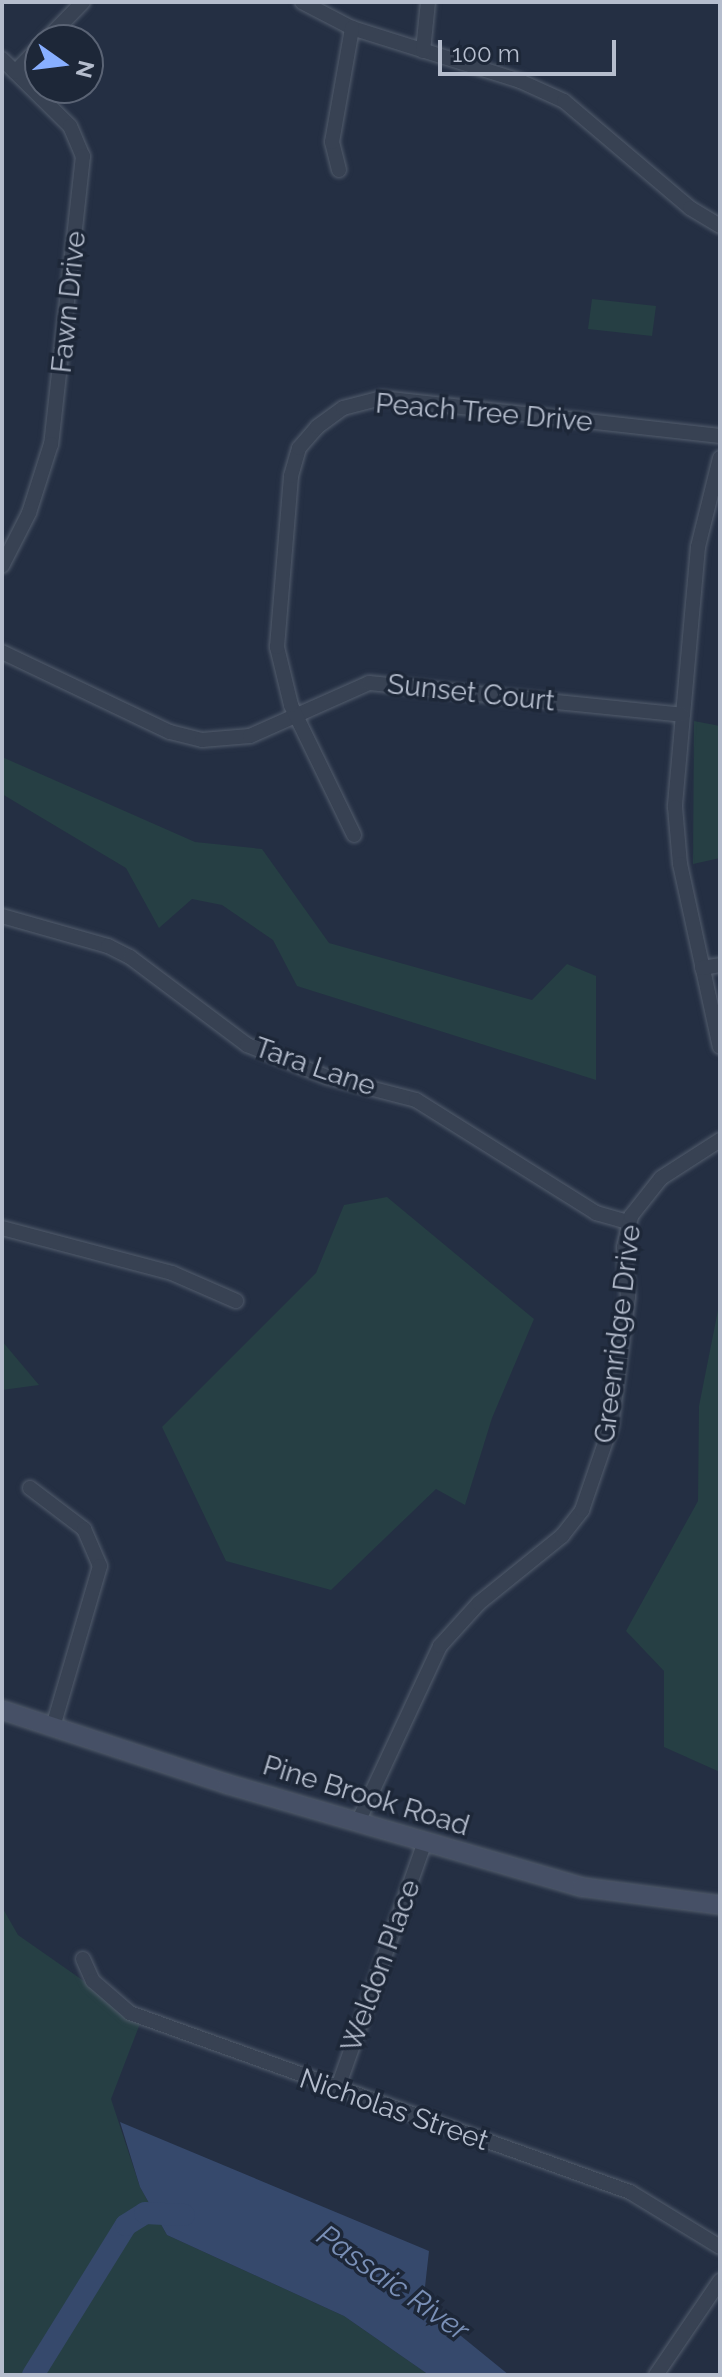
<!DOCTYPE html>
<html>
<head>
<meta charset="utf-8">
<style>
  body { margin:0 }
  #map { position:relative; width:722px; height:2377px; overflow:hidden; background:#242f43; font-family:Raleway,sans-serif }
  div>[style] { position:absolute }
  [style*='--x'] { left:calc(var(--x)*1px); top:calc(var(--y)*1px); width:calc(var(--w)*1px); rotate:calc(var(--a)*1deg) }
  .green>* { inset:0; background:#263f44 }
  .water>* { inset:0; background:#36496c }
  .river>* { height:22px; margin:-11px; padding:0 11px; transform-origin:11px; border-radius:11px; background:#36496c }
  .roads { filter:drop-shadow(0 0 2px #535d6d) drop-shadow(0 0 2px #535d6d) }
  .street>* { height:14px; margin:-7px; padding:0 7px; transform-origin:7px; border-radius:7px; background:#384253 }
  .secondary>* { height:18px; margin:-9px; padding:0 9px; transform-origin:9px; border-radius:9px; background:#465066 }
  span { translate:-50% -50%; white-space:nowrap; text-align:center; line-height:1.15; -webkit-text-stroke:7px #1d2738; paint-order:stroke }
  .street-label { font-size:28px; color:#b5bdcd }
  .water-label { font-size:30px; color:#7a90b7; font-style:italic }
  .frame { position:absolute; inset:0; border:4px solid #b5bdcd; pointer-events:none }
  .north { position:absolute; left:24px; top:24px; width:80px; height:80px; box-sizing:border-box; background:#1d2738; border:2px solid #5a6374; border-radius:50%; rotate:104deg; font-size:22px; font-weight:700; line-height:32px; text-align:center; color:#b5bdcd }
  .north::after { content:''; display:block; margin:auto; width:28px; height:36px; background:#88afff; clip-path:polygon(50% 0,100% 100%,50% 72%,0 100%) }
  .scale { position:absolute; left:438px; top:40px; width:178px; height:36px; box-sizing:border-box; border:4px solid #b5bdcd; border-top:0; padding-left:10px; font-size:24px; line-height:28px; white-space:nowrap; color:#b5bdcd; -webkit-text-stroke:6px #1d2738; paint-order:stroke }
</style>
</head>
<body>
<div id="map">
  <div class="green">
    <i style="clip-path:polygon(592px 299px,656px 306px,652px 336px,588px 329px)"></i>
    <i style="clip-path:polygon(694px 721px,720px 726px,720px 858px,693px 864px)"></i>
    <i style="clip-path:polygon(2px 757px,195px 842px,262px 849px,329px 943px,532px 1000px,567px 964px,596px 976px,596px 1080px,297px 986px,273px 940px,222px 905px,192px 899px,159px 928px,126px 868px,2px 794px)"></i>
    <i style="clip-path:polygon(387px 1197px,534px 1319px,492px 1418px,465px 1505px,436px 1489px,331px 1590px,226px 1561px,162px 1427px,316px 1273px,344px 1205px)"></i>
    <i style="clip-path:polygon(720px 1300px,720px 1772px,664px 1747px,664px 1671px,626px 1631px,698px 1501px,699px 1406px)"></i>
    <i style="clip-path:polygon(2px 1341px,39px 1385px,2px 1390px)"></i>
    <i style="clip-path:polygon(2px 1907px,18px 1935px,141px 2021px,111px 2099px,140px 2187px,167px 2235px,344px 2316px,429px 2375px,2px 2375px)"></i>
  </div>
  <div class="water">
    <i style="clip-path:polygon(120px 2122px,429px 2251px,423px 2305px,509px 2375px,429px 2375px,344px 2316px,167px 2235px,140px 2187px)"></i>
  </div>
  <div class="river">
    <i style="--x:33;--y:2375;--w:176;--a:-58.2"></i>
    <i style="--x:126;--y:2225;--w:22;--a:-32"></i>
    <i style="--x:145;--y:2213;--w:39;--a:3"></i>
  </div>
  <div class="roads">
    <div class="street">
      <i style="--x:302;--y:2;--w:56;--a:27.5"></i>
      <i style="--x:352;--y:28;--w:176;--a:17.5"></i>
      <i style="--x:520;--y:81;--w:48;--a:24.4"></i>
      <i style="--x:564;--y:101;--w:165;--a:40.3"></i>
      <i style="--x:690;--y:208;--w:35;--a:31"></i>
      <i style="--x:46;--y:40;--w:53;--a:-45.8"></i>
      <i style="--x:423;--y:51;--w:49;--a:-84.2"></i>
      <i style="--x:2;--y:59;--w:95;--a:44.6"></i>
      <i style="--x:70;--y:126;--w:33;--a:67"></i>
      <i style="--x:83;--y:156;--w:290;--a:96.3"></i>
      <i style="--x:51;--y:444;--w:72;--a:107.7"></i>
      <i style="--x:29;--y:513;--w:59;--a:117"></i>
      <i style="--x:15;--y:72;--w:36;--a:-46"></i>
      <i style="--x:339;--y:170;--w:29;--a:-104"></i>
      <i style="--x:332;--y:142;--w:116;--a:-80"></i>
      <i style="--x:720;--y:458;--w:92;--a:103.9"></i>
      <i style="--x:698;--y:547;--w:261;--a:95.1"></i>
      <i style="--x:675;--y:807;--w:57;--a:85"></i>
      <i style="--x:680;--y:864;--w:187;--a:77.7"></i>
      <i style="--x:2;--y:652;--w:186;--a:25.5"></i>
      <i style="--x:170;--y:732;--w:33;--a:14"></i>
      <i style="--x:202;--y:740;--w:48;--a:-4.8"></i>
      <i style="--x:250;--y:736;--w:130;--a:-24"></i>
      <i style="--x:369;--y:683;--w:315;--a:5.8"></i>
      <i style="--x:354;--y:835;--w:144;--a:-115.9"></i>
      <i style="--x:291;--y:705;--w:60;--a:-103.6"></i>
      <i style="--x:277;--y:647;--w:172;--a:-85.3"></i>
      <i style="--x:291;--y:476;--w:29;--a:-74"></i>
      <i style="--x:299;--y:448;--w:28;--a:-49"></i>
      <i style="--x:317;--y:427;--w:32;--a:-36"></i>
      <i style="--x:343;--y:408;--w:40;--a:-14.4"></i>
      <i style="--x:382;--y:398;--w:340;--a:6.4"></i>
      <i style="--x:2;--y:916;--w:110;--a:15.8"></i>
      <i style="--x:108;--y:946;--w:25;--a:27"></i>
      <i style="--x:130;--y:957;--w:146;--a:36.9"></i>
      <i style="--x:247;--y:1045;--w:86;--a:21.8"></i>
      <i style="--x:327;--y:1077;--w:92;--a:14.5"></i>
      <i style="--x:416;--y:1100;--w:213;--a:32.1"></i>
      <i style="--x:596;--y:1213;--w:33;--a:16"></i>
      <i style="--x:702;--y:968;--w:18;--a:-9"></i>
      <i style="--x:2;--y:1228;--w:176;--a:14.8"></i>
      <i style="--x:172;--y:1273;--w:70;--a:23.6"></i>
      <i style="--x:30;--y:1488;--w:68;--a:37.2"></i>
      <i style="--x:84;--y:1529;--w:40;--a:66.6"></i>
      <i style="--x:100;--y:1566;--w:168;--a:106.3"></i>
      <i style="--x:358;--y:1822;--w:194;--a:-65"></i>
      <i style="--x:440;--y:1646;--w:58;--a:-47.8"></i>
      <i style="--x:479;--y:1603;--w:107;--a:-38.9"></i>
      <i style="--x:562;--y:1536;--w:33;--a:-52"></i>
      <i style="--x:582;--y:1510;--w:89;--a:-71"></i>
      <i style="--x:611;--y:1426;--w:130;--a:-82.5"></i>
      <i style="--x:628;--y:1297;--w:50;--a:-94.6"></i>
      <i style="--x:624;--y:1247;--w:32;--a:-77"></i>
      <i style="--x:631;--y:1216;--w:48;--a:-51.7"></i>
      <i style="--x:661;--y:1178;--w:70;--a:-32.8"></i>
      <i style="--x:83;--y:1959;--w:24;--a:66"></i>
      <i style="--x:93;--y:1981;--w:49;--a:40.9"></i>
      <i style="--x:130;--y:2013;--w:531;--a:19.7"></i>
      <i style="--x:630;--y:2192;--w:105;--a:31.4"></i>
      <i style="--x:337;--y:2090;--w:263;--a:-70.5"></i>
      <i style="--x:656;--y:2375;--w:114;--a:-55.8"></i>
    </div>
    <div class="secondary">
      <i style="--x:2;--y:1710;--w:237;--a:18.2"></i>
      <i style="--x:227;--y:1784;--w:370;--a:16.2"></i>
      <i style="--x:582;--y:1887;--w:139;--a:7.4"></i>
    </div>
  </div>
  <div class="street-label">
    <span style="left:69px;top:302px;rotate:-84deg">Fawn Drive</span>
    <span style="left:484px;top:413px;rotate:5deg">Peach Tree Drive</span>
    <span style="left:471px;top:693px;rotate:6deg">Sunset Court</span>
    <span style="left:315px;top:1067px;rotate:19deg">Tara Lane</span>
    <span style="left:618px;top:1334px;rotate:-83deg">Greenridge Drive</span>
    <span style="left:366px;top:1796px;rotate:17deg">Pine Brook Road</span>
    <span style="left:381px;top:1966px;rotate:-70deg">Weldon Place</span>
    <span style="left:394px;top:2110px;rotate:19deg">Nicholas Street</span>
  </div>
  <div class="water-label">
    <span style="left:393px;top:2283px;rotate:35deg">Passaic River</span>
  </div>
  <div class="frame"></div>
  <div class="north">N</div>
  <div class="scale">100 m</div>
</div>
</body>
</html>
